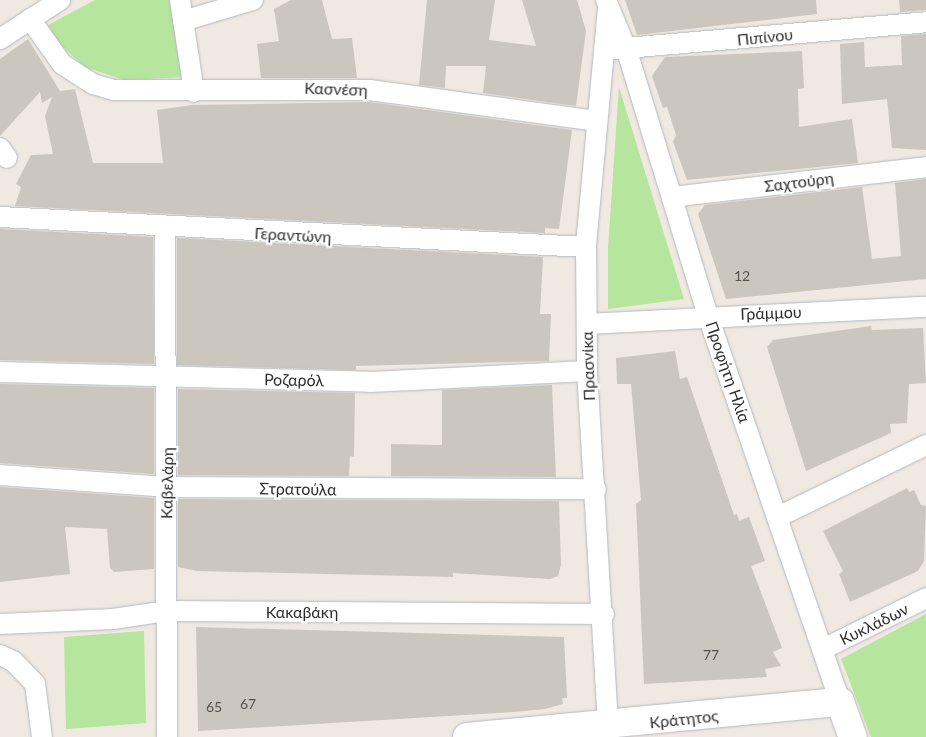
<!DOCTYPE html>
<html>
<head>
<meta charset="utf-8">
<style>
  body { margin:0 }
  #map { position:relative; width:926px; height:737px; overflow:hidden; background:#efe9e1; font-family:Lato,sans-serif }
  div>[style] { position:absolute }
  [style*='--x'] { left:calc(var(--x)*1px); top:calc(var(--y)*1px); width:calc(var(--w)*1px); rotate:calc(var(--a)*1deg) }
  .green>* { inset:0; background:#b6e59e }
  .building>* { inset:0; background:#cbc7bf }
  .roads { filter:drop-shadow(0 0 1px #b4b7c1) drop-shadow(0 0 1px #b4b7c1) }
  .street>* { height:20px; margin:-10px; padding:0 10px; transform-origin:10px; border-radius:10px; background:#fff }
  .secondary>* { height:28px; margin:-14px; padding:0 14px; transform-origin:14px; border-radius:14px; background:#fff }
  span { translate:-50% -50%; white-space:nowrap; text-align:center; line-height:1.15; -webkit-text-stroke:4.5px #fff; paint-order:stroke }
  .number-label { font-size:14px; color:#555452 }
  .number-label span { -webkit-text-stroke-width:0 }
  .street-label { font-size:16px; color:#2e2e2e }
</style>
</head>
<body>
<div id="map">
  <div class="green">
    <i style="clip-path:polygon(95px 0,172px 0,187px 77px,124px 80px,85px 67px,59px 44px,48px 25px)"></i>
    <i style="clip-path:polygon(619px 87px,684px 299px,608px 309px,608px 248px)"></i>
    <i style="clip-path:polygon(926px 614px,926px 737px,871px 737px,841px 659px)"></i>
    <i style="clip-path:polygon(144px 631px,146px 723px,66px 729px,64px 637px)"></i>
  </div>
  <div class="building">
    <i style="clip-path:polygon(291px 0,322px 0,332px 39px,352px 38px,357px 78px,261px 78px,257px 44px,279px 41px,274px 9px)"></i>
    <i style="clip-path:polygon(427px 0,495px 0,489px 40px,536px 46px,522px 0,577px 0,586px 31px,576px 106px,483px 93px,486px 66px,446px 66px,445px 88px,419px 85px)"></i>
    <i style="clip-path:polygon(625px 0,816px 0,817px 14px,637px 35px)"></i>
    <i style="clip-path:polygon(899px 0,926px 0,926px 10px,900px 12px)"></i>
    <i style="clip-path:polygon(926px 34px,926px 150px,892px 148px,887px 99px,842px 104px,840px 44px,864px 42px,865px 67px,902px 65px,901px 36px)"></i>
    <i style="clip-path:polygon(28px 39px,60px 91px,75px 89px,93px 163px,163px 163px,157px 110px,192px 105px,369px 102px,572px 130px,559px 229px,545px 228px,545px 233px,15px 206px,21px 187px,16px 184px,31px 155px,53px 154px,45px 116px,52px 97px,42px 103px,40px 92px,0 136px,0 59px)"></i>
    <i style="clip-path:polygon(802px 51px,804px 88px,798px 89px,799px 127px,852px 119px,858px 163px,687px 180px,673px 142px,676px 135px,667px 107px,663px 108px,652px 76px,665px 57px)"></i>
    <i style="clip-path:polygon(926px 179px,926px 279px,726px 299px,698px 214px,705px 205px,862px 187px,872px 259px,901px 256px,895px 183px)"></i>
    <i style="clip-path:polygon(0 229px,153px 237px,154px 364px,0 360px)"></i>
    <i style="clip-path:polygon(177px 238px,543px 257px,540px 314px,551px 314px,549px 361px,356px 366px,356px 370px,177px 365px)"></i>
    <i style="clip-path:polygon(871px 326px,872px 330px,923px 328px,926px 383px,909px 384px,907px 423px,890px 424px,891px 433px,806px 471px,767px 347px,773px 340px)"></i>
    <i style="clip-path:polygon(675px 351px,680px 379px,687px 377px,734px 515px,737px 514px,739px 521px,749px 517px,765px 561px,751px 566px,782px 648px,773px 652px,781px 666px,765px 669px,767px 677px,644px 684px,636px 504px,641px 500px,631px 384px,617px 384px,616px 358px)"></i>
    <i style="clip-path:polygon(0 384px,154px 388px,154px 474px,0 463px)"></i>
    <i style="clip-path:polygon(552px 385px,556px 477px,391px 476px,391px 444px,442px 445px,442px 390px)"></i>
    <i style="clip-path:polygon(178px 389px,355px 393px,354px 457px,350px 456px,349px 476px,178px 475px)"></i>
    <i style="clip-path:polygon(0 487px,154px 498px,154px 569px,114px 572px,110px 568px,107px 529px,65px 527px,70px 574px,0 582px)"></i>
    <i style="clip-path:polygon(907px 488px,909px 492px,914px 490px,921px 505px,926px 506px,924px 561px,918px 571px,850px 602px,839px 574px,843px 571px,823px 531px)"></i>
    <i style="clip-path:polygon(178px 499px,559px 501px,561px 565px,558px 576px,550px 579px,453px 573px,453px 577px,197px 571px,178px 567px)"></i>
    <i style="clip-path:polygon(196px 627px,564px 637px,567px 698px,562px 698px,563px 704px,545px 709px,514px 712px,198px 731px)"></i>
  </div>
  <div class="roads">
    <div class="street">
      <i style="--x:180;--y:0;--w:93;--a:81.3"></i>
      <i style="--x:606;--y:0;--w:55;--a:67.6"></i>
      <i style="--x:627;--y:51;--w:277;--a:73"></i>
      <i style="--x:708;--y:316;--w:408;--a:71.1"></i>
      <i style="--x:608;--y:8;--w:240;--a:95.3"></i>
      <i style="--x:586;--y:247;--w:124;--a:89.5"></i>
      <i style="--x:587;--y:371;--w:367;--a:86.6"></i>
      <i style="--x:30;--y:19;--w:55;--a:54.6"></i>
      <i style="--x:62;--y:64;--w:37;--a:33"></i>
      <i style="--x:93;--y:84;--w:22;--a:16"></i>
      <i style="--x:114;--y:90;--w:256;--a:0"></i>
      <i style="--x:370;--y:90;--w:228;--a:7.8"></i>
      <i style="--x:183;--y:21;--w:73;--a:-16.7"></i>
      <i style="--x:0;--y:39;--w:72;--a:-33"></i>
      <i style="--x:614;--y:49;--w:313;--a:-4.9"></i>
      <i style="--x:0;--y:148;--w:12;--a:55"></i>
      <i style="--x:672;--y:197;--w:256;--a:-6.7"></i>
      <i style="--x:0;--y:217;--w:587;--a:2.93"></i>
      <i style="--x:165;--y:229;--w:508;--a:89.77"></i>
      <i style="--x:587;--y:324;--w:339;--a:-2.9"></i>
      <i style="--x:0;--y:372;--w:371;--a:1.5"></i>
      <i style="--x:371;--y:382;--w:216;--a:-2.9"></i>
      <i style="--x:0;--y:475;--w:166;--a:4.1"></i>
      <i style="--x:166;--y:487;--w:430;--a:0.3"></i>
      <i style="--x:778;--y:517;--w:165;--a:-25.9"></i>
      <i style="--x:0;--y:624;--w:113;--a:-2.5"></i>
      <i style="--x:113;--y:619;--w:55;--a:-8.4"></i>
      <i style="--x:167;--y:611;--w:437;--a:0.4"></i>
      <i style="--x:823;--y:649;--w:115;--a:-26.3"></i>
      <i style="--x:0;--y:655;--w:14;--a:25"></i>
      <i style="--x:13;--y:661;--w:32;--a:46"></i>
      <i style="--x:35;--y:684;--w:53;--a:82.5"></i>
    </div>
    <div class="secondary">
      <i style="--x:467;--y:737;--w:375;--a:-5.4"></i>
      <i style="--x:840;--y:702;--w:37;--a:70"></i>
    </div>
  </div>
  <div class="number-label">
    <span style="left:742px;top:276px">12</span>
    <span style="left:711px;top:655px">77</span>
    <span style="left:248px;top:704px">67</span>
    <span style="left:214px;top:707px">65</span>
  </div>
  <div class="street-label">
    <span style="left:765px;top:37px;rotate:-6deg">Πιπίνου</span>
    <span style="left:336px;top:89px;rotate:2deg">Κασνέση</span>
    <span style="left:799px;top:182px;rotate:-7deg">Σαχτούρη</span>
    <span style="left:293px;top:235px;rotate:3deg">Γεραντώνη</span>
    <span style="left:771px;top:313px;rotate:-2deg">Γράμμου</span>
    <span style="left:588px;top:366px;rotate:-92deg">Πρασνίκα</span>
    <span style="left:728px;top:372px;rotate:71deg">Προφήτη Ηλία</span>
    <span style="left:294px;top:380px;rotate:1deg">Ροζαρόλ</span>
    <span style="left:167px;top:483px;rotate:-89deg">Καβελάρη</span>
    <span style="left:298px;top:489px;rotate:1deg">Στρατούλα</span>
    <span style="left:302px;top:612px">Κακαβάκη</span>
    <span style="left:874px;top:624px;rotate:-26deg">Κυκλάδων</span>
    <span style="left:684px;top:719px;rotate:-6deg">Κράτητος</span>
  </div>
</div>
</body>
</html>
